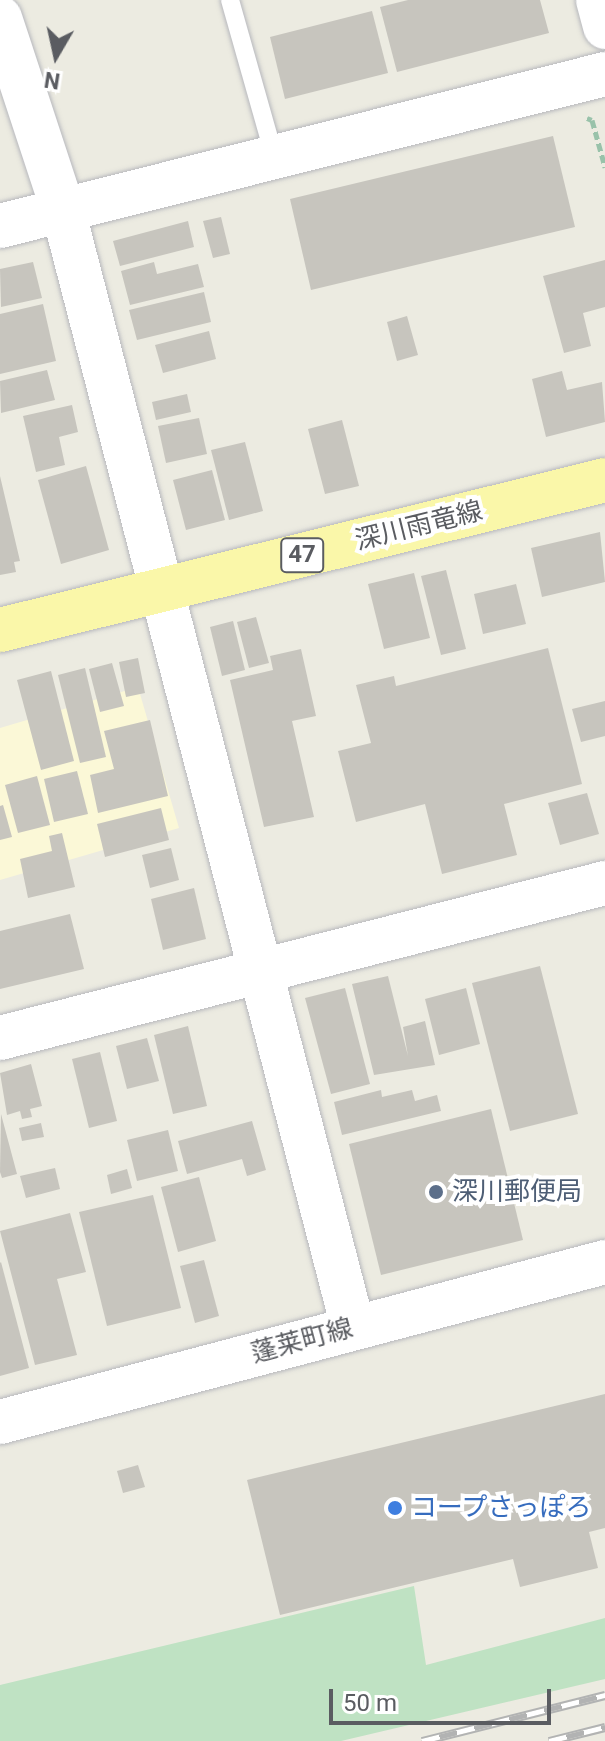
<!DOCTYPE html>
<html>
<head>
<meta charset="utf-8">
<style>
  body { margin:0 }
  #map { position:relative; width:605px; height:1741px; overflow:hidden; background:#ecebe1; font-family:Roboto,"Noto Sans JP",sans-serif }
  div>[style] { position:absolute }
  [style*='--x'] { left:calc(var(--x)*1px); top:calc(var(--y)*1px); width:calc(var(--w)*1px); rotate:calc(var(--a)*1deg) }
  .commercial>* { inset:0; background:#fbf8d7 }
  .green>* { inset:0; background:#bfe2c3 }
  .building>* { inset:0; background:#c7c5be }
  .path>* { height:5px; margin-top:-2.5px; transform-origin:0; background:repeating-linear-gradient(90deg,#99c2aa 0 8px,transparent 0 12px) }
  .roads { filter:drop-shadow(0 0 2px #b7b8bd) drop-shadow(0 0 2px #b7b8bd) }
  .lane>* { height:18px; margin:-9px; padding:0 9px; transform-origin:9px; border-radius:9px; background:#fff }
  .secondary>* { height:44px; margin:-22px; padding:0 22px; transform-origin:22px; border-radius:22px; background:#fff }
  .primary>* { height:44px; margin:-22px; padding:0 22px; transform-origin:22px; border-radius:22px; background:#faf7a9 }
  .rail>* { height:9px; margin-top:-4.5px; transform-origin:0; background:repeating-linear-gradient(90deg,#fff 0 18px,#b2b3b3 0 36px); box-sizing:border-box; border-block:2px solid #b2b3b3 }
  .dots>* { width:22px; height:22px; translate:-50% -50%; box-sizing:border-box; border:4px solid #fff; border-radius:50% }
  span { translate:-50% -50%; white-space:nowrap; text-align:center; line-height:1.15; -webkit-text-stroke:8px #fff; paint-order:stroke }
  .shield-label span { padding:2px 6px; background:#fff; border:2px solid; border-radius:6px; -webkit-text-stroke-width:0 }
  .shield-label { font-size:24px; color:#5a5c61; font-weight:700 }
  .street-label { font-size:26px; color:#5a5c61 }
  .service-label { font-size:26px; color:#4e5e75 }
  .left { translate:0 -50%; text-align:left }
  .shop-label { font-size:26px; color:#366cbe }
  .north { position:absolute; left:16px; top:16px; width:80px; height:80px; -webkit-text-stroke:6px #fff; paint-order:stroke; rotate:189deg; font-size:22px; font-weight:700; line-height:32px; text-align:center; color:#5a5c61 }
  .north::after { content:''; display:block; margin:auto; width:28px; height:36px; background:#5a5c61; clip-path:polygon(50% 0,100% 100%,50% 72%,0 100%) }
  .scale { position:absolute; left:329px; top:1689px; width:222px; height:36px; box-sizing:border-box; border:4px solid #5a5c61; border-top:0; padding-left:10px; font-size:24px; line-height:28px; white-space:nowrap; color:#5a5c61; -webkit-text-stroke:6px #fff; paint-order:stroke }
</style>
</head>
<body>
<div id="map">
  <div class="commercial">
    <i style="clip-path:polygon(138px 687px,179px 828px,0 880px,0 728px)"></i>
  </div>
  <div class="green">
    <i style="clip-path:polygon(414px 1586px,426px 1665px,605px 1618px,605px 1679px,341px 1741px,0 1741px,0 1685px)"></i>
  </div>
  <div class="building">
    <i style="clip-path:polygon(408px 0,540px 0,549px 33px,397px 72px,380px 7px)"></i>
    <i style="clip-path:polygon(372px 11px,388px 73px,285px 99px,270px 37px)"></i>
    <i style="clip-path:polygon(553px 136px,575px 227px,311px 290px,290px 199px)"></i>
    <i style="clip-path:polygon(221px 217px,230px 254px,213px 258px,203px 221px)"></i>
    <i style="clip-path:polygon(188px 221px,194px 247px,120px 266px,113px 241px)"></i>
    <i style="clip-path:polygon(605px 260px,605px 307px,583px 313px,591px 346px,564px 353px,543px 276px)"></i>
    <i style="clip-path:polygon(33px 262px,42px 298px,1px 307px,0 269px)"></i>
    <i style="clip-path:polygon(154px 262px,157px 274px,198px 264px,204px 287px,130px 305px,121px 271px)"></i>
    <i style="clip-path:polygon(204px 292px,211px 322px,137px 340px,129px 310px)"></i>
    <i style="clip-path:polygon(43px 304px,56px 361px,0 374px,0 314px)"></i>
    <i style="clip-path:polygon(407px 316px,418px 355px,397px 361px,387px 322px)"></i>
    <i style="clip-path:polygon(209px 331px,216px 359px,163px 373px,155px 345px)"></i>
    <i style="clip-path:polygon(47px 370px,55px 400px,1px 413px,0 381px)"></i>
    <i style="clip-path:polygon(562px 371px,567px 390px,602px 382px,605px 422px,546px 437px,532px 379px)"></i>
    <i style="clip-path:polygon(187px 394px,191px 412px,156px 420px,152px 402px)"></i>
    <i style="clip-path:polygon(72px 405px,78px 432px,59px 437px,65px 465px,36px 472px,23px 416px)"></i>
    <i style="clip-path:polygon(199px 418px,207px 454px,166px 463px,158px 426px)"></i>
    <i style="clip-path:polygon(342px 420px,359px 486px,325px 494px,308px 429px)"></i>
    <i style="clip-path:polygon(245px 442px,263px 511px,229px 520px,211px 450px)"></i>
    <i style="clip-path:polygon(86px 466px,109px 550px,61px 564px,38px 480px)"></i>
    <i style="clip-path:polygon(212px 470px,225px 520px,186px 530px,173px 480px)"></i>
    <i style="clip-path:polygon(0 476px,20px 561px,14px 562px,16px 572px,0 575px)"></i>
    <i style="clip-path:polygon(600px 532px,605px 582px,542px 597px,531px 548px)"></i>
    <i style="clip-path:polygon(446px 570px,466px 649px,441px 655px,421px 576px)"></i>
    <i style="clip-path:polygon(414px 573px,430px 638px,384px 649px,368px 584px)"></i>
    <i style="clip-path:polygon(516px 584px,526px 624px,483px 634px,474px 594px)"></i>
    <i style="clip-path:polygon(256px 617px,269px 663px,249px 668px,237px 622px)"></i>
    <i style="clip-path:polygon(233px 621px,245px 670px,222px 676px,210px 627px)"></i>
    <i style="clip-path:polygon(548px 648px,582px 784px,504px 804px,517px 855px,442px 874px,425px 804px,356px 822px,338px 751px,371px 743px,356px 685px,394px 676px,396px 686px)"></i>
    <i style="clip-path:polygon(301px 649px,316px 716px,292px 721px,314px 817px,264px 827px,230px 680px,273px 670px,270px 656px)"></i>
    <i style="clip-path:polygon(138px 658px,145px 693px,126px 697px,119px 662px)"></i>
    <i style="clip-path:polygon(112px 663px,124px 706px,100px 712px,89px 669px)"></i>
    <i style="clip-path:polygon(85px 668px,106px 757px,80px 763px,58px 675px)"></i>
    <i style="clip-path:polygon(51px 671px,74px 761px,41px 770px,17px 680px)"></i>
    <i style="clip-path:polygon(605px 701px,605px 736px,581px 742px,572px 709px)"></i>
    <i style="clip-path:polygon(150px 720px,168px 796px,98px 813px,90px 775px,114px 769px,104px 731px)"></i>
    <i style="clip-path:polygon(77px 771px,88px 814px,54px 822px,44px 779px)"></i>
    <i style="clip-path:polygon(37px 776px,50px 825px,18px 833px,5px 785px)"></i>
    <i style="clip-path:polygon(587px 793px,599px 834px,560px 845px,548px 803px)"></i>
    <i style="clip-path:polygon(3px 805px,12px 837px,0 840px,0 806px)"></i>
    <i style="clip-path:polygon(161px 808px,169px 840px,105px 857px,97px 824px)"></i>
    <i style="clip-path:polygon(62px 833px,75px 887px,28px 898px,20px 859px,52px 851px,49px 836px)"></i>
    <i style="clip-path:polygon(171px 848px,179px 880px,150px 888px,142px 855px)"></i>
    <i style="clip-path:polygon(194px 888px,206px 939px,163px 950px,151px 899px)"></i>
    <i style="clip-path:polygon(70px 914px,84px 969px,0 989px,0 931px)"></i>
    <i style="clip-path:polygon(540px 966px,578px 1114px,510px 1131px,472px 983px)"></i>
    <i style="clip-path:polygon(388px 976px,408px 1056px,403px 1027px,425px 1021px,435px 1065px,374px 1075px,352px 984px)"></i>
    <i style="clip-path:polygon(345px 988px,370px 1084px,331px 1094px,305px 998px)"></i>
    <i style="clip-path:polygon(466px 988px,480px 1044px,439px 1055px,425px 999px)"></i>
    <i style="clip-path:polygon(188px 1026px,207px 1106px,173px 1114px,154px 1035px)"></i>
    <i style="clip-path:polygon(147px 1038px,159px 1081px,127px 1089px,116px 1046px)"></i>
    <i style="clip-path:polygon(100px 1052px,117px 1121px,89px 1128px,72px 1059px)"></i>
    <i style="clip-path:polygon(31px 1064px,42px 1106px,30px 1109px,32px 1117px,22px 1119px,20px 1111px,7px 1115px,0 1073px)"></i>
    <i style="clip-path:polygon(381px 1090px,382px 1097px,412px 1090px,415px 1101px,437px 1095px,441px 1111px,342px 1135px,334px 1102px)"></i>
    <i style="clip-path:polygon(491px 1109px,523px 1240px,381px 1275px,349px 1144px)"></i>
    <i style="clip-path:polygon(1px 1114px,17px 1174px,2px 1178px,0 1172px)"></i>
    <i style="clip-path:polygon(252px 1121px,266px 1170px,247px 1176px,242px 1159px,187px 1174px,178px 1141px)"></i>
    <i style="clip-path:polygon(41px 1123px,44px 1137px,22px 1141px,19px 1128px)"></i>
    <i style="clip-path:polygon(168px 1130px,178px 1171px,137px 1181px,127px 1140px)"></i>
    <i style="clip-path:polygon(55px 1168px,60px 1189px,26px 1198px,20px 1176px)"></i>
    <i style="clip-path:polygon(127px 1169px,132px 1188px,111px 1194px,107px 1175px)"></i>
    <i style="clip-path:polygon(199px 1177px,216px 1241px,178px 1252px,161px 1187px)"></i>
    <i style="clip-path:polygon(153px 1195px,181px 1308px,107px 1326px,79px 1212px)"></i>
    <i style="clip-path:polygon(70px 1213px,86px 1272px,57px 1279px,77px 1355px,35px 1365px,0 1231px)"></i>
    <i style="clip-path:polygon(204px 1260px,219px 1316px,195px 1323px,180px 1266px)"></i>
    <i style="clip-path:polygon(1px 1262px,29px 1368px,0 1376px,0 1263px)"></i>
    <i style="clip-path:polygon(605px 1394px,605px 1528px,589px 1532px,598px 1568px,520px 1587px,513px 1559px,280px 1615px,247px 1480px)"></i>
    <i style="clip-path:polygon(138px 1465px,145px 1487px,123px 1493px,117px 1471px)"></i>
  </div>
  <div class="path">
    <i style="--x:587;--y:118;--w:5;--a:22"></i>
    <i style="--x:592;--y:120;--w:49;--a:74.5"></i>
  </div>
  <div class="roads">
    <div class="lane">
      <i style="--x:230;--y:0;--w:161;--a:74.2"></i>
    </div>
    <div class="secondary">
      <i style="--x:598;--y:0;--w:28;--a:75"></i>
      <i style="--x:0;--y:18;--w:202;--a:71.8"></i>
      <i style="--x:63;--y:210;--w:1154;--a:75.45"></i>
      <i style="--x:0;--y:226;--w:624;--a:-14.1"></i>
      <i style="--x:0;--y:1038;--w:625;--a:-14.37"></i>
      <i style="--x:0;--y:1422;--w:626;--a:-14.81"></i>
    </div>
    <div class="primary">
      <i style="--x:0;--y:630;--w:623;--a:-13.92"></i>
    </div>
  </div>
  <div class="rail">
    <i style="--x:422;--y:1741;--w:189;--a:-14.1"></i>
    <i style="--x:549;--y:1741;--w:58;--a:-14"></i>
  </div>
  <div class="dots">
    <i style="left:436px;top:1192px;background:#5c6f8a"></i>
    <i style="left:395px;top:1508px;background:#3f7fe0"></i>
  </div>
  <div class="shield-label">
    <span style="left:302px;top:555px">47</span>
  </div>
  <div class="street-label">
    <span style="left:419px;top:526px;rotate:-14deg">深川雨竜線</span>
    <span style="left:302px;top:1341px;rotate:-15deg">蓬莱町線</span>
  </div>
  <div class="service-label">
    <span class="left" style="left:452px;top:1192px">深川郵便局</span>
  </div>
  <div class="shop-label">
    <span class="left" style="left:411px;top:1508px">コープさっぽろ</span>
  </div>
  <div class="north">N</div>
  <div class="scale">50 m</div>
</div>
</body>
</html>
